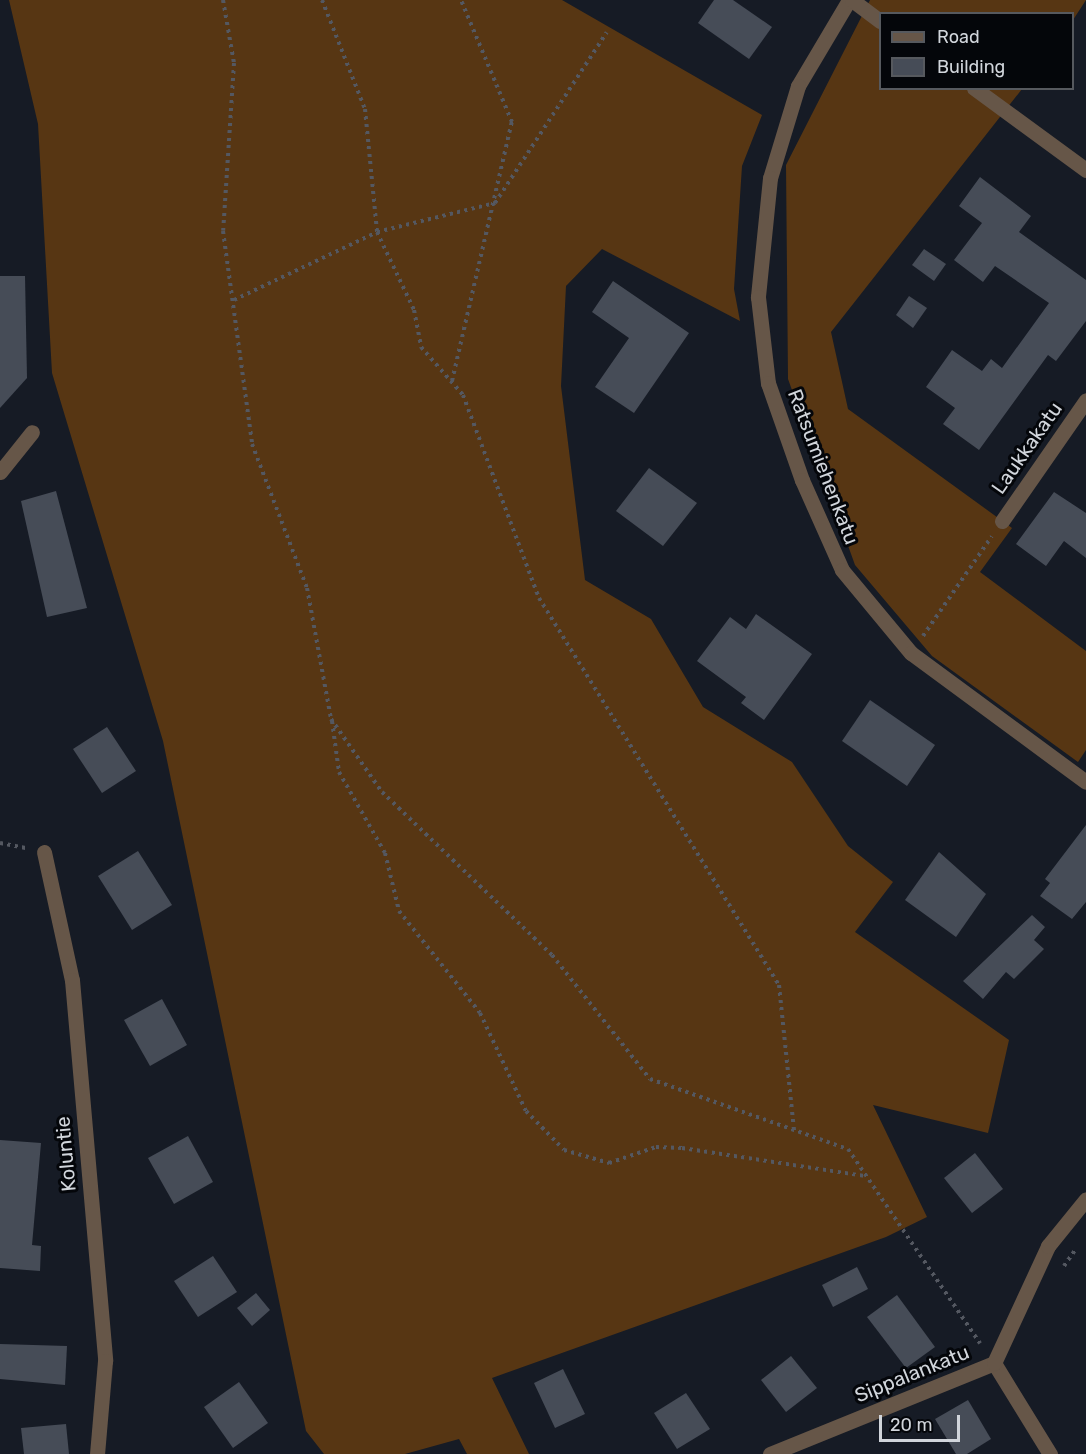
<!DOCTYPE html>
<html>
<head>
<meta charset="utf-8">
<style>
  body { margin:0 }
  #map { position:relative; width:1086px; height:1454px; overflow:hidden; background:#161b25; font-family:Rubik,sans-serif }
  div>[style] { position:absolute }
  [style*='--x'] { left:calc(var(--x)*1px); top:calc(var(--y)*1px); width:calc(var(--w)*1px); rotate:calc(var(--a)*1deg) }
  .forest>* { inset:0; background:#573613 }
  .building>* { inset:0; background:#464c57 }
  .path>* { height:4px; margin-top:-2px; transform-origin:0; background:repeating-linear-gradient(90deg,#545861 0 3px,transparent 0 7.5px) }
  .minor>* { height:15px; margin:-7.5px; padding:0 7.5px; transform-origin:7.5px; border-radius:7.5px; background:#665648 }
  span { translate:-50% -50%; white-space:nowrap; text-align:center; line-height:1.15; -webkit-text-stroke:6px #04060a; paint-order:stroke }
  .street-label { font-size:20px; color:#d1d5db }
  .legend { position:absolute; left:879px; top:12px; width:195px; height:78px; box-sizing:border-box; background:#04060a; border:2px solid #56595e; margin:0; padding:8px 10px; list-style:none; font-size:18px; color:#d1d5db }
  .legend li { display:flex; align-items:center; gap:12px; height:30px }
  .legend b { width:30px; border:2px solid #56595e }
  .scale { position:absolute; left:879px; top:1415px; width:81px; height:27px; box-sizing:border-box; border:3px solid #d1d5db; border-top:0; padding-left:8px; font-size:18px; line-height:21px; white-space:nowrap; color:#d1d5db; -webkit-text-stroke:4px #04060a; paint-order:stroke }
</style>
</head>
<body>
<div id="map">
  <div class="forest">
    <i style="clip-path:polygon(9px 0,562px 0,762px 115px,742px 166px,734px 289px,740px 321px,602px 249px,566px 286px,561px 386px,585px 580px,651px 619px,703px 707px,792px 762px,848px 846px,893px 882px,855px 932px,1009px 1040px,988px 1133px,873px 1105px,927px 1217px,886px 1237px,492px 1378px,529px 1454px,467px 1454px,459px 1439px,405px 1454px,324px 1454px,306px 1431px,163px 741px,52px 373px,38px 124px)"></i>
    <i style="clip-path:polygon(870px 0,1086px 0,1073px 20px,1072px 14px,880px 14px,880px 88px,1022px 89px,831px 332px,848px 409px,1012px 528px,980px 572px,1086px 651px,1086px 750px,1078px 762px,932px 656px,855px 565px,788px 379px,786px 165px)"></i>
  </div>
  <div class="building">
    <i style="clip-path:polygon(714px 0,733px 0,772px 27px,749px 59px,698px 23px)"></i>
    <i style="clip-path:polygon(980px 177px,1031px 216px,1019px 232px,1086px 280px,1086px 321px,1056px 361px,1048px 355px,979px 450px,943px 424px,955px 408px,926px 387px,952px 350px,982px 371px,991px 359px,1002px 368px,1049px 303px,995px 266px,983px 282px,954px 260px,982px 223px,959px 206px)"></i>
    <i style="clip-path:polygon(924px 249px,946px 264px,934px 281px,912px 265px)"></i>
    <i style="clip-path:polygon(0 276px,25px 276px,27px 378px,0 408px)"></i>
    <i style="clip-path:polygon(613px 281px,689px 333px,634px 413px,595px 387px,629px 338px,592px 312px)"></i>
    <i style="clip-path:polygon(909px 296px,927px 308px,913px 328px,896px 315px)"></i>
    <i style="clip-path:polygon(649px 468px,697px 503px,663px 546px,616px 511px)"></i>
    <i style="clip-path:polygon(56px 491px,87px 608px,47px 617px,21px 501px)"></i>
    <i style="clip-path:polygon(1054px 492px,1086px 513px,1086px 558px,1064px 541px,1046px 566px,1016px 544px)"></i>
    <i style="clip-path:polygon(756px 614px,812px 654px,764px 720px,741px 703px,746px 697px,697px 661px,730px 617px,746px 629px)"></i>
    <i style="clip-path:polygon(870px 700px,935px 745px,907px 786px,842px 741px)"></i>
    <i style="clip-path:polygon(107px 727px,136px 771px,102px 793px,73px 749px)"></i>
    <i style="clip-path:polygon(1086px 825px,1086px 902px,1072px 919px,1040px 896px,1050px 883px,1045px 879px)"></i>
    <i style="clip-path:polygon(138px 851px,172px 905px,132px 930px,98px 876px)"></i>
    <i style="clip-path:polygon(939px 852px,986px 894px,956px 937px,905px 900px)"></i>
    <i style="clip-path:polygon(1032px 915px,1045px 927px,1034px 940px,1044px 949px,1014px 979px,1006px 972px,983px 999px,963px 981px)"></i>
    <i style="clip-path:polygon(162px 999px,187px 1045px,150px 1066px,124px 1020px)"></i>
    <i style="clip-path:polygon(188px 1136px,213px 1182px,174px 1204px,148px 1158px)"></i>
    <i style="clip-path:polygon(0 1140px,41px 1143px,32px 1245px,41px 1246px,40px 1271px,0 1268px)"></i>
    <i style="clip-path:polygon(975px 1153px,1003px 1189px,972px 1213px,944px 1178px)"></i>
    <i style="clip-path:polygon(213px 1256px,237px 1292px,198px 1317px,174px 1281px)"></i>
    <i style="clip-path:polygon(857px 1267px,868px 1289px,833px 1307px,822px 1285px)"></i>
    <i style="clip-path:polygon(256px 1293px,270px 1310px,252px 1326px,237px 1308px)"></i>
    <i style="clip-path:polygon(897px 1295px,935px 1347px,906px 1368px,867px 1317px)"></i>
    <i style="clip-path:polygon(0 1344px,67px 1346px,65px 1385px,0 1379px)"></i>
    <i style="clip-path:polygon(791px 1356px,817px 1388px,786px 1412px,761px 1380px)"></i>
    <i style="clip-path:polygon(563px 1369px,585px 1414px,555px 1428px,534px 1383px)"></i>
    <i style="clip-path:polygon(239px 1382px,268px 1423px,233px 1448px,204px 1407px)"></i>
    <i style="clip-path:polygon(686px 1393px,710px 1429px,677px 1449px,654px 1413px)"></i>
    <i style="clip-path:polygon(968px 1400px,991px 1439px,967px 1454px,956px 1454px,935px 1419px)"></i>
    <i style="clip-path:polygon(66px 1424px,69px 1454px,24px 1454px,21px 1428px)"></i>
  </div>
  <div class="path">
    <i style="--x:223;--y:0;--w:64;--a:80.1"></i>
    <i style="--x:234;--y:63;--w:168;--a:93.7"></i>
    <i style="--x:223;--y:231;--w:215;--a:82.2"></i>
    <i style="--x:252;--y:444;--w:154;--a:69.1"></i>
    <i style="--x:307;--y:588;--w:133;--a:79.6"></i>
    <i style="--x:331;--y:719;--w:89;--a:55.1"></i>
    <i style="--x:382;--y:792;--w:236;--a:43.8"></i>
    <i style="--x:552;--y:955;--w:158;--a:51.7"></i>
    <i style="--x:650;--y:1079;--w:210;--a:19.5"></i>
    <i style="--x:848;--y:1149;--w:235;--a:55.8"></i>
    <i style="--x:322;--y:0;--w:117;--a:68.5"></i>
    <i style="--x:365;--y:109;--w:124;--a:84.4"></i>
    <i style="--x:377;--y:232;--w:86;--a:64.6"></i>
    <i style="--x:414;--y:310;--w:38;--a:79"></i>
    <i style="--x:421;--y:347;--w:64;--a:48.8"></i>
    <i style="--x:463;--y:395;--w:217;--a:69.5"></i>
    <i style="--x:539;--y:598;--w:455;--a:58.2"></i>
    <i style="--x:779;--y:985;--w:146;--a:84.1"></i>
    <i style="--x:234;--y:300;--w:158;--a:-25.4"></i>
    <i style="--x:377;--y:232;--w:122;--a:-13.8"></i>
    <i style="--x:495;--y:203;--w:204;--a:-56.8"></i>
    <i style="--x:452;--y:381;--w:266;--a:-77"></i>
    <i style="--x:512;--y:122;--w:132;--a:-112.7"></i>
    <i style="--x:923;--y:636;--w:121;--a:-55.4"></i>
    <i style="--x:332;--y:721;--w:51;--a:82.2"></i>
    <i style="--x:339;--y:772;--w:93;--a:60.4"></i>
    <i style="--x:385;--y:853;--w:60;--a:76.4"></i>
    <i style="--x:399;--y:911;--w:130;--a:51.5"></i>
    <i style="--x:480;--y:1013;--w:108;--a:64.9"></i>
    <i style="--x:526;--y:1111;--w:54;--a:45.7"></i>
    <i style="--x:564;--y:1150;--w:47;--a:16.1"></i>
    <i style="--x:609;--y:1163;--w:50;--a:-18.8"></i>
    <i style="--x:656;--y:1147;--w:26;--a:2"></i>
    <i style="--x:682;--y:1148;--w:186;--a:8.7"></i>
    <i style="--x:0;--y:843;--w:26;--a:11"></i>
    <i style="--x:1064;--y:1266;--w:19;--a:-55"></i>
  </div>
  <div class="minor">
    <i style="--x:849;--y:0;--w:100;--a:120.7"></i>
    <i style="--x:798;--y:86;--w:96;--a:106.9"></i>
    <i style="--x:770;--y:178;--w:120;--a:95.8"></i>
    <i style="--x:758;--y:297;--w:87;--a:83.4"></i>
    <i style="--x:768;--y:383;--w:103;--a:70.7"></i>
    <i style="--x:802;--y:480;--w:98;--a:66"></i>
    <i style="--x:842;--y:570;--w:108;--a:50.3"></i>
    <i style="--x:911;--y:653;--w:217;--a:36.4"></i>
    <i style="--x:852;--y:0;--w:35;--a:37"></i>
    <i style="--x:974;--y:88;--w:139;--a:36.2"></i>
    <i style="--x:0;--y:472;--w:51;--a:-51.3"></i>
    <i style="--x:1002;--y:521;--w:147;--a:-55.2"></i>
    <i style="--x:44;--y:852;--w:131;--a:77.7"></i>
    <i style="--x:72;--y:980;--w:382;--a:85"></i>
    <i style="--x:105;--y:1361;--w:93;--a:94.9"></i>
    <i style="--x:994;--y:1363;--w:107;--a:58.4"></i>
    <i style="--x:770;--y:1454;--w:242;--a:-22.1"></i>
    <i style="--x:994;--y:1363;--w:129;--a:-65.2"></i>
    <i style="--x:1048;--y:1246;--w:60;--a:-51"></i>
  </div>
  <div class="street-label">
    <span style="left:1027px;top:448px;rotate:-55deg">Laukkakatu</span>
    <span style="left:823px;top:467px;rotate:69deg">Ratsumiehenkatu</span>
    <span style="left:66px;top:1154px;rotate:-95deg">Koluntie</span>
    <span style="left:912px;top:1374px;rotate:-22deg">Sippalankatu</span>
  </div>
  <ul class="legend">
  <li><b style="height:8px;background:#665648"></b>Road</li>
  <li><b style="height:16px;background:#464c57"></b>Building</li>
  </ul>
  <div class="scale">20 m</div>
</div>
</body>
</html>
